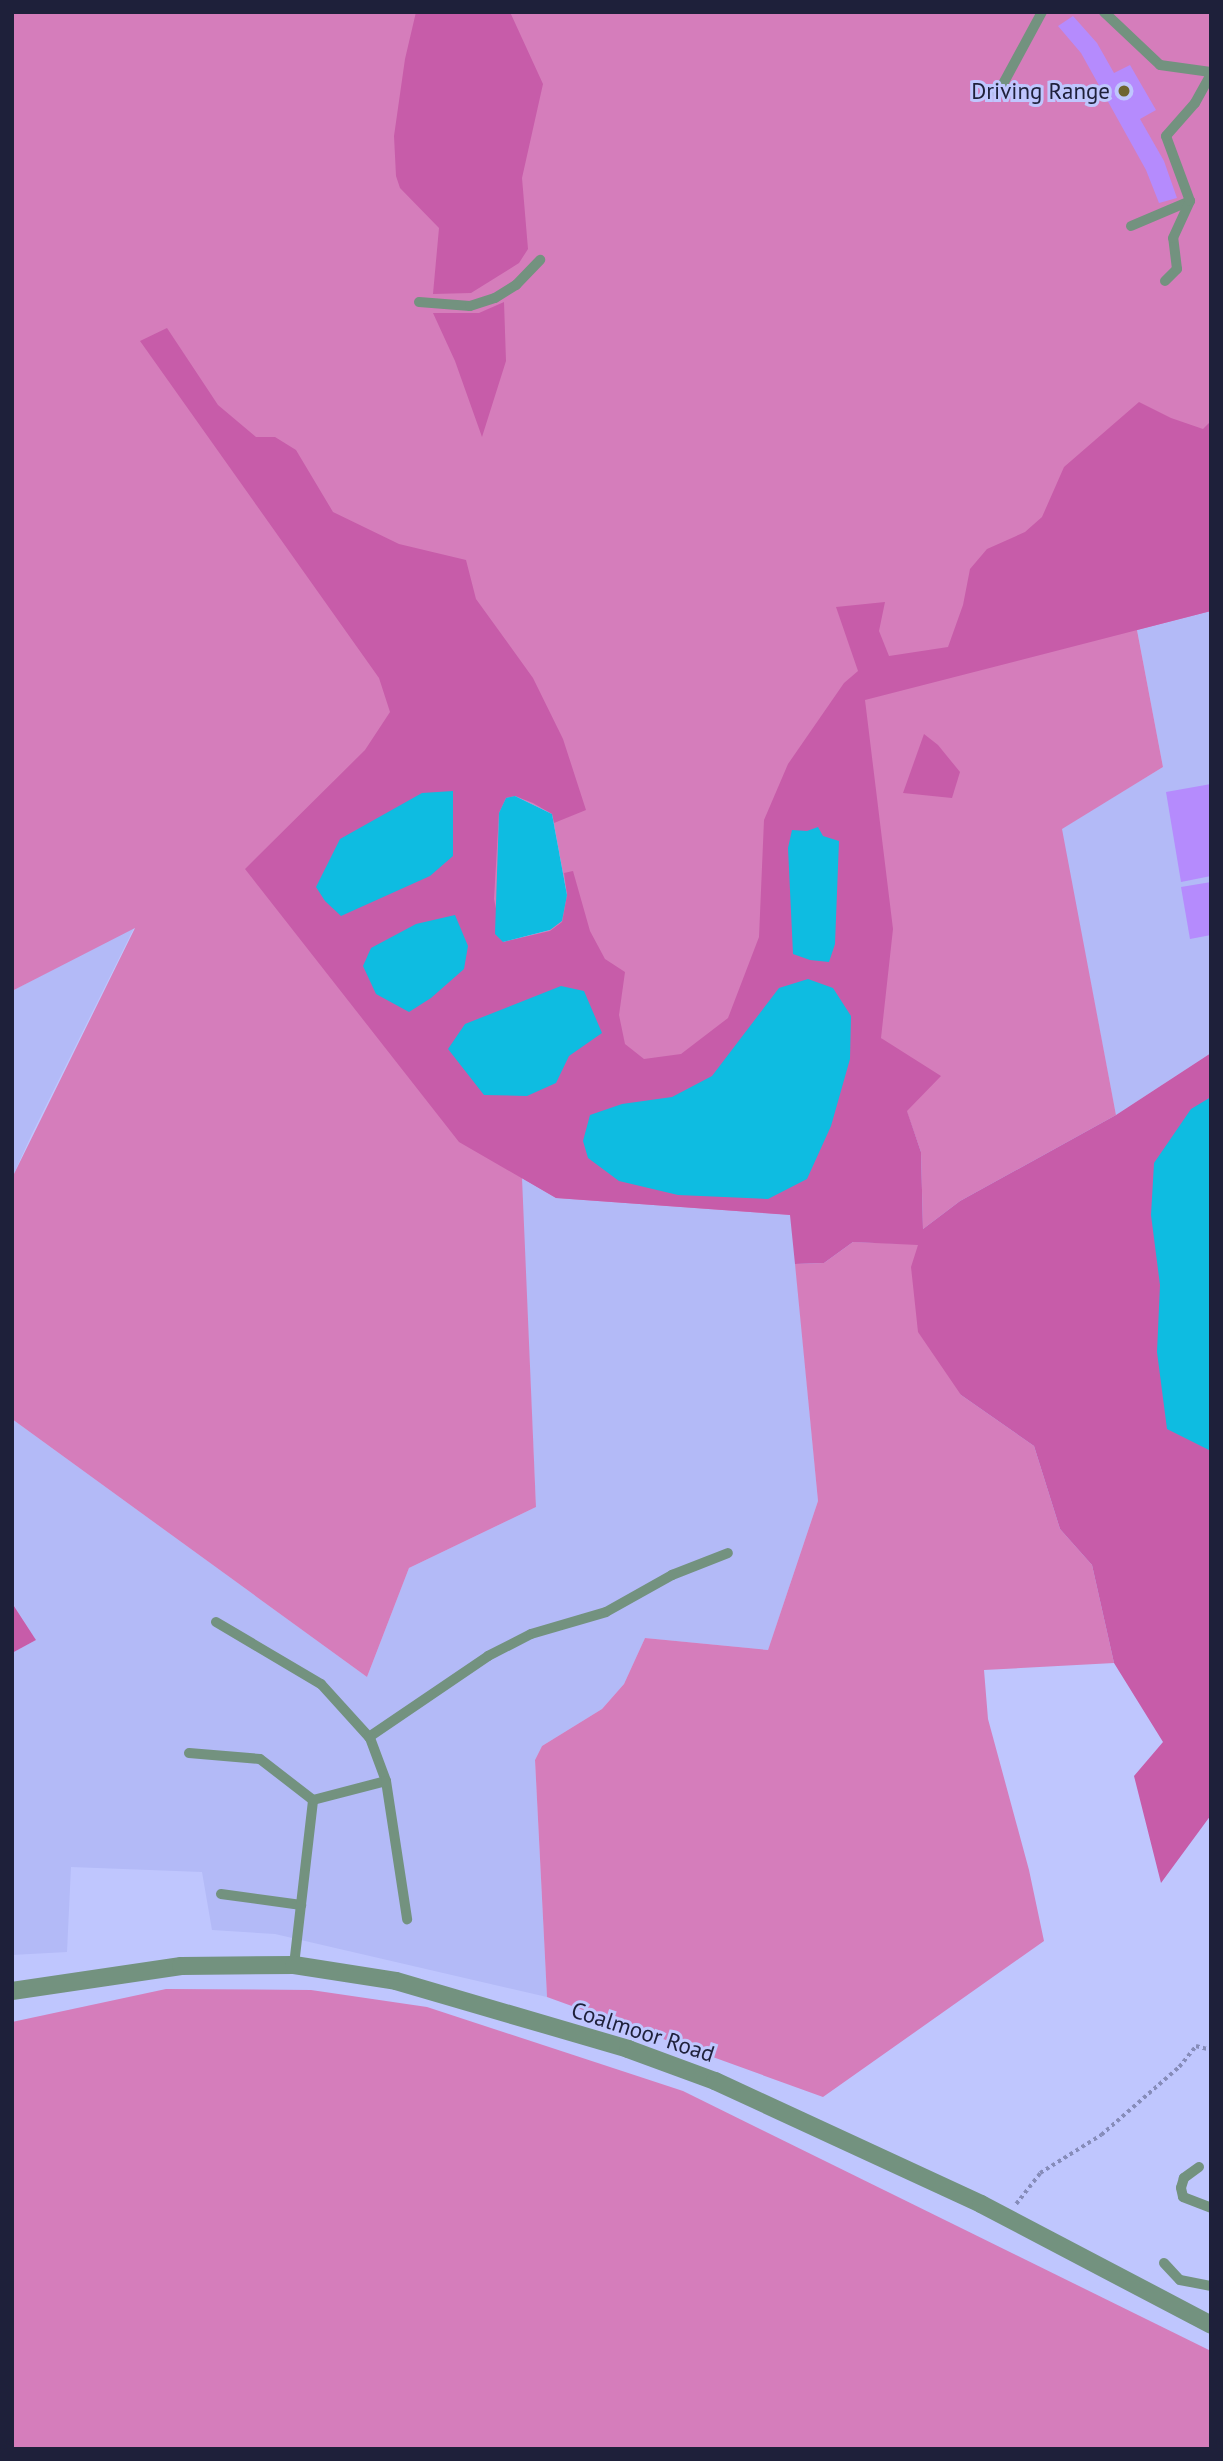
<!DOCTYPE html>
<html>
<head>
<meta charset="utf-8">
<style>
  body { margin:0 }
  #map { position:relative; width:1223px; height:2461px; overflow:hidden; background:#bfc6fe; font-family:"PT Sans",sans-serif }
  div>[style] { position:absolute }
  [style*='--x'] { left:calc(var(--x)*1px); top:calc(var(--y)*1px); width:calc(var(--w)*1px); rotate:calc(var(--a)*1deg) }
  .built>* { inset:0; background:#b3baf7 }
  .green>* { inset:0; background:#d57dbb }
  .forest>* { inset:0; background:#c75ca9 }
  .water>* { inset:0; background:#0ebce1 }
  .building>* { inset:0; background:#b58bfd }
  .path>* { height:3.5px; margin-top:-1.75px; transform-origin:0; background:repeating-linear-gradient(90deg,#868cb9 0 3.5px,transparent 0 7px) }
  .service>* { height:10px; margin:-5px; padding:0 5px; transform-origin:5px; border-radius:5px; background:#73927f }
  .tertiary>* { height:18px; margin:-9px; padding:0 9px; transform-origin:9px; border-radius:9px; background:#73927f }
  .dots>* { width:19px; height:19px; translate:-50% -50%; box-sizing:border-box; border:4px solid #bfc6fe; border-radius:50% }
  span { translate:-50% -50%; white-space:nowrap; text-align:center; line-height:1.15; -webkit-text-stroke:6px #bfc6fe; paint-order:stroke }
  .poi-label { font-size:23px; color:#1e203a }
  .right { translate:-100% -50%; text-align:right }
  .street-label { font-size:23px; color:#1e203a }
  .frame { position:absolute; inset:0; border:14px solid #1e203a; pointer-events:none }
</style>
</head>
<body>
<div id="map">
  <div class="built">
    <i style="clip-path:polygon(1211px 611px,1211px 1053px,1116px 1115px,1061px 829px,1163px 767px,1137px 630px)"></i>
    <i style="clip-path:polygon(135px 926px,31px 1136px,12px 1178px,12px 991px)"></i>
    <i style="clip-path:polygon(521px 1178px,556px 1198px,791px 1215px,818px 1501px,768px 1650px,645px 1638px,624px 1684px,602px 1709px,542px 1746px,535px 1760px,547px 1997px,275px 1934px,212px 1930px,202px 1872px,71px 1867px,67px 1952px,12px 1955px,12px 1653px,36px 1640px,12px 1602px,12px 1419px,367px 1677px,409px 1568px,536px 1507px)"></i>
  </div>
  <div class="green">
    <i style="clip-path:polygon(evenodd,12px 12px,1211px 12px,1211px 611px,1137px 630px,1163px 767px,1062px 829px,1116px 1115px,960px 1201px,923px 1229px,921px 1152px,881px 1038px,861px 1220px,556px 1198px,522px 1178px,536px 1507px,409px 1568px,367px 1677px,12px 1419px,12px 1178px,135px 928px,12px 991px,12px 12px,515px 796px,552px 814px,567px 895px,550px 930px,503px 942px,515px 796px)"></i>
    <i style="clip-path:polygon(853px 1242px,918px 1244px,961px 1395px,1034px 1446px,1060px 1529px,1092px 1565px,1114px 1663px,984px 1670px,988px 1719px,1029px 1870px,1044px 1941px,823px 2097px,547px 1997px,535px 1760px,542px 1746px,602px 1709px,624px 1684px,645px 1638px,768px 1650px,818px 1501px,795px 1264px,824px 1263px)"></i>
    <i style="clip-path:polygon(166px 1989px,311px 1990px,427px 2007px,683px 2091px,1211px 2351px,1211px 2449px,12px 2449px,12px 2022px)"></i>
  </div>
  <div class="forest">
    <i style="clip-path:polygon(416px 12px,510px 12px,543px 84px,522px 178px,528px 249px,519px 263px,471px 293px,433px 294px,439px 228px,400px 188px,396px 176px,394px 136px,405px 59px)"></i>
    <i style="clip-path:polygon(504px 302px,506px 361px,482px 437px,455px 361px,433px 313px,479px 313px)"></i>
    <i style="clip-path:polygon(167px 328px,218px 405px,256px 437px,275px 437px,296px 450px,333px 512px,399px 544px,466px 560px,476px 599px,533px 678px,563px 739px,586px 810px,554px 823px,552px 814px,533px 803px,515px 796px,506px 798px,499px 813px,494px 899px,503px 942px,550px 931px,562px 922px,567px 895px,564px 873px,573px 871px,590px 931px,605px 959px,625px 972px,619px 1015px,625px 1044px,644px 1059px,681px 1054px,728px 1018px,759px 937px,764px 820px,788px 764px,844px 683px,858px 671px,836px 607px,885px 602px,879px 631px,889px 656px,948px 647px,963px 605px,970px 569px,987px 549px,1025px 532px,1042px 517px,1064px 467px,1139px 402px,1171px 418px,1203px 429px,1211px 421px,1211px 611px,865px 700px,893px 929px,881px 1038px,941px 1076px,907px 1111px,921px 1152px,923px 1229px,960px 1201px,1116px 1115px,1211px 1053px,1211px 1815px,1161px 1883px,1134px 1776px,1163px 1742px,1114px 1663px,1092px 1565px,1060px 1529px,1034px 1446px,961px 1395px,918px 1332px,911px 1267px,918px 1245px,853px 1242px,824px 1263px,795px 1264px,790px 1215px,556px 1198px,459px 1142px,245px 869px,365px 750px,390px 712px,379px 678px,140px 341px)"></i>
    <i style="clip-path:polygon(924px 734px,938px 745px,960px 772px,952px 798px,903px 793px)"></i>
    <i style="clip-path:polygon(12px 1603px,36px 1640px,12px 1653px)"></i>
  </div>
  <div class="water">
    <i style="clip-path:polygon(453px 791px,453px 856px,430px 876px,341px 916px,325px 901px,316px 887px,340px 839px,422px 793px)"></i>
    <i style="clip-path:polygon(515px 796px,552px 814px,567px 895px,562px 921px,550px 930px,503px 942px,495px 934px,499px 813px,506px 798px)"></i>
    <i style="clip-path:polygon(818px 827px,823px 836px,839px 841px,835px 944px,829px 962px,810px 960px,793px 954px,788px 848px,792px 830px,807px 831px)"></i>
    <i style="clip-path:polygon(455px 915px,468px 946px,464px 969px,431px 998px,409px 1012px,376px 994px,363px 966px,371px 948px,416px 924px)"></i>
    <i style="clip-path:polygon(808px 979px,833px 988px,851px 1016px,850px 1059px,831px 1126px,807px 1179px,768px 1199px,678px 1195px,619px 1181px,588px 1158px,583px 1141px,590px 1115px,622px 1104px,672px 1097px,712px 1076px,779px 988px)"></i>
    <i style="clip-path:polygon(561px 986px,584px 991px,602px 1033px,569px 1056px,556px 1083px,527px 1096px,484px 1095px,448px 1049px,465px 1024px)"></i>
    <i style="clip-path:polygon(1211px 1097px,1211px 1451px,1167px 1429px,1157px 1352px,1160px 1285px,1151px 1215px,1154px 1163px,1191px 1109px)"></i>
  </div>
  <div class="building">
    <i style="clip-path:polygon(1073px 16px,1097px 43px,1114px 73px,1130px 65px,1156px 110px,1140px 119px,1164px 161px,1177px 198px,1159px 203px,1146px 170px,1081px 53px,1058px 26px)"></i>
    <i style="clip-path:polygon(1211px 784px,1211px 876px,1181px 882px,1166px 792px)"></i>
    <i style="clip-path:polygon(1211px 882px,1211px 935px,1190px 939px,1181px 887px)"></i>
  </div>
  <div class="path">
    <i style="--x:1016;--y:2204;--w:39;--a:-52"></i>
    <i style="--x:1040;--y:2173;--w:72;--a:-31.9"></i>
    <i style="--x:1101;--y:2135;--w:103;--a:-41.1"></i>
    <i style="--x:1179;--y:2067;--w:27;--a:-51"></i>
    <i style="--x:1196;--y:2046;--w:16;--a:15"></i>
  </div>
  <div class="service">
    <i style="--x:1104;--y:12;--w:77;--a:43.4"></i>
    <i style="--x:1160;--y:65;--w:51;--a:7.8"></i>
    <i style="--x:994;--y:91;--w:11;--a:-38"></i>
    <i style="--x:1003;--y:84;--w:82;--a:-61.6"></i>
    <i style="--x:1131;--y:226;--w:64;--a:-23"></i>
    <i style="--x:1165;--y:281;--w:17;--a:-45"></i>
    <i style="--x:1177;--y:269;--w:31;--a:-97"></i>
    <i style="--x:1173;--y:238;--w:41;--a:-65.3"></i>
    <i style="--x:1190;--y:201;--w:69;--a:-110.3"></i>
    <i style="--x:1166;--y:136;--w:44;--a:-48.7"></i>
    <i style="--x:1195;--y:103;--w:33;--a:-61"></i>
    <i style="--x:419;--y:302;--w:51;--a:4.5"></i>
    <i style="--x:470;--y:306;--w:26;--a:-18"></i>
    <i style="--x:495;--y:298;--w:25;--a:-32"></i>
    <i style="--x:516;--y:285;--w:35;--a:-46"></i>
    <i style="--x:216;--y:1622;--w:122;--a:30.6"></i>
    <i style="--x:321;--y:1684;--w:73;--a:47.8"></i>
    <i style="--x:370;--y:1738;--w:46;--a:69.6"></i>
    <i style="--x:369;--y:1737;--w:144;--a:-34.2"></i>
    <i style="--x:488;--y:1656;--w:48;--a:-27.1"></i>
    <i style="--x:531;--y:1634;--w:78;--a:-16.3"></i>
    <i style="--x:606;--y:1612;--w:76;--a:-29.3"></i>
    <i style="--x:672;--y:1575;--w:60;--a:-21.4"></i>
    <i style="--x:189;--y:1753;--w:71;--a:4.8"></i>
    <i style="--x:260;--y:1759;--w:67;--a:37.7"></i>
    <i style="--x:221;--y:1894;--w:81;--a:7.8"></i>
    <i style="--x:294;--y:1965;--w:166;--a:-83.4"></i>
    <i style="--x:313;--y:1800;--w:75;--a:-14.6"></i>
    <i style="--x:386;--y:1781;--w:140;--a:81.3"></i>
    <i style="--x:1199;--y:2167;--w:19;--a:144"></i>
    <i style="--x:1184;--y:2178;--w:10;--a:107"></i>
    <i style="--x:1181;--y:2188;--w:9;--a:77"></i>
    <i style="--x:1183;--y:2197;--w:30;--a:21"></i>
    <i style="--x:1164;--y:2263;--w:23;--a:47"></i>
    <i style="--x:1180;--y:2280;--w:32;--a:11"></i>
  </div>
  <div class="tertiary">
    <i style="--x:12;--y:1991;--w:171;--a:-8.4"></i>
    <i style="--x:181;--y:1966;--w:113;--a:-0.5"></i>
    <i style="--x:294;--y:1965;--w:103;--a:8.9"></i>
    <i style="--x:396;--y:1981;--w:242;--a:16.3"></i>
    <i style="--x:628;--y:2049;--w:93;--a:20.2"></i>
    <i style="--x:715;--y:2081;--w:293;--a:24.8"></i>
    <i style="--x:981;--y:2204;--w:260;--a:27.7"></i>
  </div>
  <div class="dots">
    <i style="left:1124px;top:91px;background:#6e6531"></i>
  </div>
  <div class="poi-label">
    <span class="right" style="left:1110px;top:91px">Driving Range</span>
  </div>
  <div class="street-label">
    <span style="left:643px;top:2032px;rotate:18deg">Coalmoor Road</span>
  </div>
  <div class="frame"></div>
</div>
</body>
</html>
